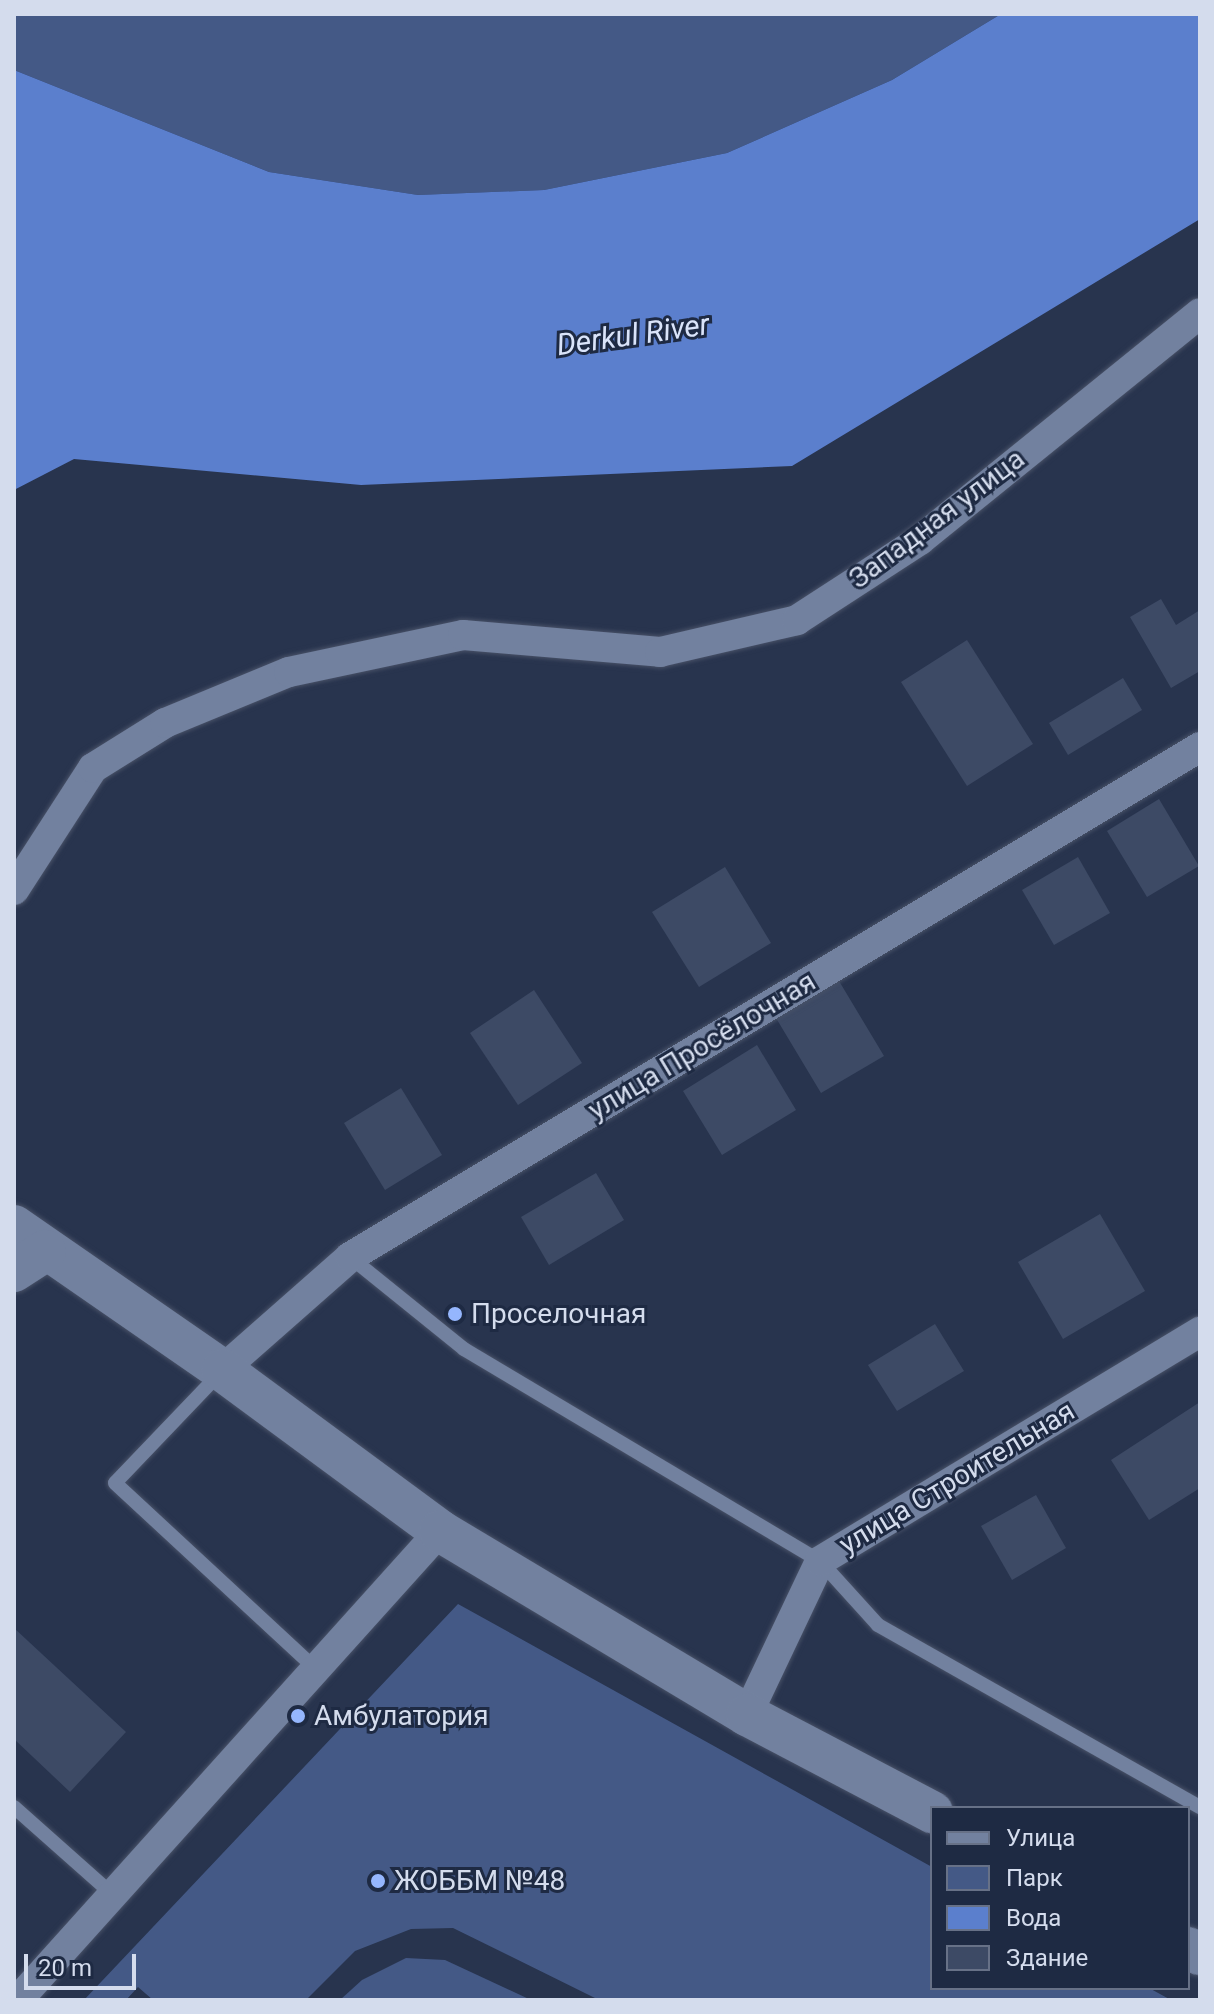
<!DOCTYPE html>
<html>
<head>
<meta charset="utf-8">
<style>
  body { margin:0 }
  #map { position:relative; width:1214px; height:2014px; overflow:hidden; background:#28344e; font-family:Roboto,sans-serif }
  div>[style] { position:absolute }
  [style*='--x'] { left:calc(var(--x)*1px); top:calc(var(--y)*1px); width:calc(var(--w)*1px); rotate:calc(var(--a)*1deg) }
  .green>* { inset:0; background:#445986 }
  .water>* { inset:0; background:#5b7fcd }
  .building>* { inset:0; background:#3d4a65 }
  .roads { filter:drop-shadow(0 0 2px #485167) drop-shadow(0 0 2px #485167) }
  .lane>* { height:14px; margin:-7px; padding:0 7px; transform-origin:7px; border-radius:7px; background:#72819f }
  .street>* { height:30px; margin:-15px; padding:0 15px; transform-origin:15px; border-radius:15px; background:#72819f }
  .secondary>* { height:42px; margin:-21px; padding:0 21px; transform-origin:21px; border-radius:21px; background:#72819f }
  .dots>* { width:22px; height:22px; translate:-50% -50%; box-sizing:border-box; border:4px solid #1e2a43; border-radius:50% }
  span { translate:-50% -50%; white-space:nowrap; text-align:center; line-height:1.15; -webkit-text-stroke:6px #1e2a43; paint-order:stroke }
  .street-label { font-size:28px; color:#d4dced }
  .poi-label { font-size:28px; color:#d4dced }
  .left { translate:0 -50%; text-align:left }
  .water-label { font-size:30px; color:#dae4fa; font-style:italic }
  .frame { position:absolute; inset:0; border:16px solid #d4dced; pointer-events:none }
  .legend { position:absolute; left:930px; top:1806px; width:260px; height:184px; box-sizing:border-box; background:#1e2a43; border:2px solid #677187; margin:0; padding:10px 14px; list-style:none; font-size:24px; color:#d4dced }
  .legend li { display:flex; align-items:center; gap:16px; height:40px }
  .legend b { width:40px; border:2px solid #677187 }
  .scale { position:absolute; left:24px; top:1954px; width:112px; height:36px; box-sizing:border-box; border:4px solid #d4dced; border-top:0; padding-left:10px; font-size:24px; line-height:28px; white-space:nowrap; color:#d4dced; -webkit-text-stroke:6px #1e2a43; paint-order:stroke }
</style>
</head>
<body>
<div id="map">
  <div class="green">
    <i style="clip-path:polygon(14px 14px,1001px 14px,892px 80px,727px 153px,544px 190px,418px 195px,269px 172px,14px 70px)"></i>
    <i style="clip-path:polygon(458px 1604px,932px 1867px,932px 1988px,1149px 1988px,1171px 2000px,599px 2000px,453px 1928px,411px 1929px,355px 1951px,306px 2000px,153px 2000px,138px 1987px,126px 2000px,84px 2000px)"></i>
    <i style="clip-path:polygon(406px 1958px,445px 1960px,531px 2000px,340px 2000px,362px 1980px)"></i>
  </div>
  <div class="water">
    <i style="clip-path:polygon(1001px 14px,1200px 14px,1200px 219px,792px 466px,361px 485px,74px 459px,14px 490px,14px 70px,269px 172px,418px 195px,544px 190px,727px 153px,892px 80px)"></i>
  </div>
  <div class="building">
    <i style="clip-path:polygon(1161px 599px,1176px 625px,1200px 610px,1200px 671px,1171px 688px,1130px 617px)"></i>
    <i style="clip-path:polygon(967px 640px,1033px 744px,967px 786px,901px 682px)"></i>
    <i style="clip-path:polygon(1123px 678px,1142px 710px,1068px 755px,1049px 723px)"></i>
    <i style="clip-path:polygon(1159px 799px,1199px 866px,1147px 897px,1107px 831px)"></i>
    <i style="clip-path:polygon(1078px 857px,1110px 913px,1054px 945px,1022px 890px)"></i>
    <i style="clip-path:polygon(725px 867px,771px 943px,699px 987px,652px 912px)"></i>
    <i style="clip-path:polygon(839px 981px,884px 1056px,821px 1093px,776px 1018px)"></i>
    <i style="clip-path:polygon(534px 990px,582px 1063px,518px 1105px,470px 1033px)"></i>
    <i style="clip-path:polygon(757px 1045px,796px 1110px,722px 1155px,683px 1091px)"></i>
    <i style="clip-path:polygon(401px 1088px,442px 1155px,385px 1190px,344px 1123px)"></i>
    <i style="clip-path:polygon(596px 1173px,624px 1220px,549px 1265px,521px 1217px)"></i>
    <i style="clip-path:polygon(1100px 1214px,1145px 1291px,1063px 1339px,1018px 1262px)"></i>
    <i style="clip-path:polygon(935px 1324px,964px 1371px,897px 1411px,868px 1365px)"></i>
    <i style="clip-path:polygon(1200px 1402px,1200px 1488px,1149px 1520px,1111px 1460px)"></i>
    <i style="clip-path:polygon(1036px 1495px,1066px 1548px,1012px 1580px,981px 1526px)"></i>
    <i style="clip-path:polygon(14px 1628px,126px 1732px,70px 1792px,14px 1739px)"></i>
  </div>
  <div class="roads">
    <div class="lane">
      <i style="--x:350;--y:1257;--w:146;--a:38.9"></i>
      <i style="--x:464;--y:1349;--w:414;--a:30.8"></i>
      <i style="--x:820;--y:1561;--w:86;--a:47.8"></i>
      <i style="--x:878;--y:1625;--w:370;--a:29.5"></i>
      <i style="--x:221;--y:1372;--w:153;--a:133.7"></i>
      <i style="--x:115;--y:1483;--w:274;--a:42.8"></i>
      <i style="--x:14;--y:1807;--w:132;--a:41.6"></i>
    </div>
    <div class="street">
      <i style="--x:14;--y:890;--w:145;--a:-57.1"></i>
      <i style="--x:93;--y:768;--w:85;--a:-32"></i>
      <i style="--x:165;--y:723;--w:134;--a:-22.4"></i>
      <i style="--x:289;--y:672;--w:178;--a:-12"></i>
      <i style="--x:463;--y:635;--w:198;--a:4.9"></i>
      <i style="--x:660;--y:652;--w:141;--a:-13.1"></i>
      <i style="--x:797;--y:620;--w:147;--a:-33"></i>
      <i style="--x:920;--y:540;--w:360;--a:-39"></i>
      <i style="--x:222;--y:1370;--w:171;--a:-41.4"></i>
      <i style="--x:350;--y:1257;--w:991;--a:-30.96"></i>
      <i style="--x:747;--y:1715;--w:170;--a:-64.6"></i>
      <i style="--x:820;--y:1561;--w:444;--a:-31.1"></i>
      <i style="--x:18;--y:2000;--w:631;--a:-48.02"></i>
    </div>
    <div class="secondary">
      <i style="--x:14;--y:1226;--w:253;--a:34.7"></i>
      <i style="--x:222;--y:1370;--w:271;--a:36.4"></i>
      <i style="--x:440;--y:1531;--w:358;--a:30.9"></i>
      <i style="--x:747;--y:1715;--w:209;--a:27.7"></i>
      <i style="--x:14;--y:1271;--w:37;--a:-33"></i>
      <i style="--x:1188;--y:1948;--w:13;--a:27"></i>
    </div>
  </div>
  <div class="dots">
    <i style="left:455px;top:1314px;background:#95b6fd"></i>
    <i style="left:298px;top:1716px;background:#95b6fd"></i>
    <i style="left:378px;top:1881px;background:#95b6fd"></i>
  </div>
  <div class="street-label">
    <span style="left:937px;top:519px;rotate:-37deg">Западная улица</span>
    <span style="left:702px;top:1046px;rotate:-31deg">улица Просёлочная</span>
    <span style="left:957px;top:1478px;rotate:-31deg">улица Строительная</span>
  </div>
  <div class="poi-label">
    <span class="left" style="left:471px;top:1314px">Проселочная</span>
    <span class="left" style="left:314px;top:1716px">Амбулатория</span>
    <span class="left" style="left:394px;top:1881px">ЖОББМ №48</span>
  </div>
  <div class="water-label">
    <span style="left:633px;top:335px;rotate:-8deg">Derkul River</span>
  </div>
  <div class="frame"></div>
  <ul class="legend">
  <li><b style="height:10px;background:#72819f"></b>Улица</li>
  <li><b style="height:22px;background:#445986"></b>Парк</li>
  <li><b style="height:22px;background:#5b7fcd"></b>Вода</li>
  <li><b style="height:22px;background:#3d4a65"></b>Здание</li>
  </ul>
  <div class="scale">20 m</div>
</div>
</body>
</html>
